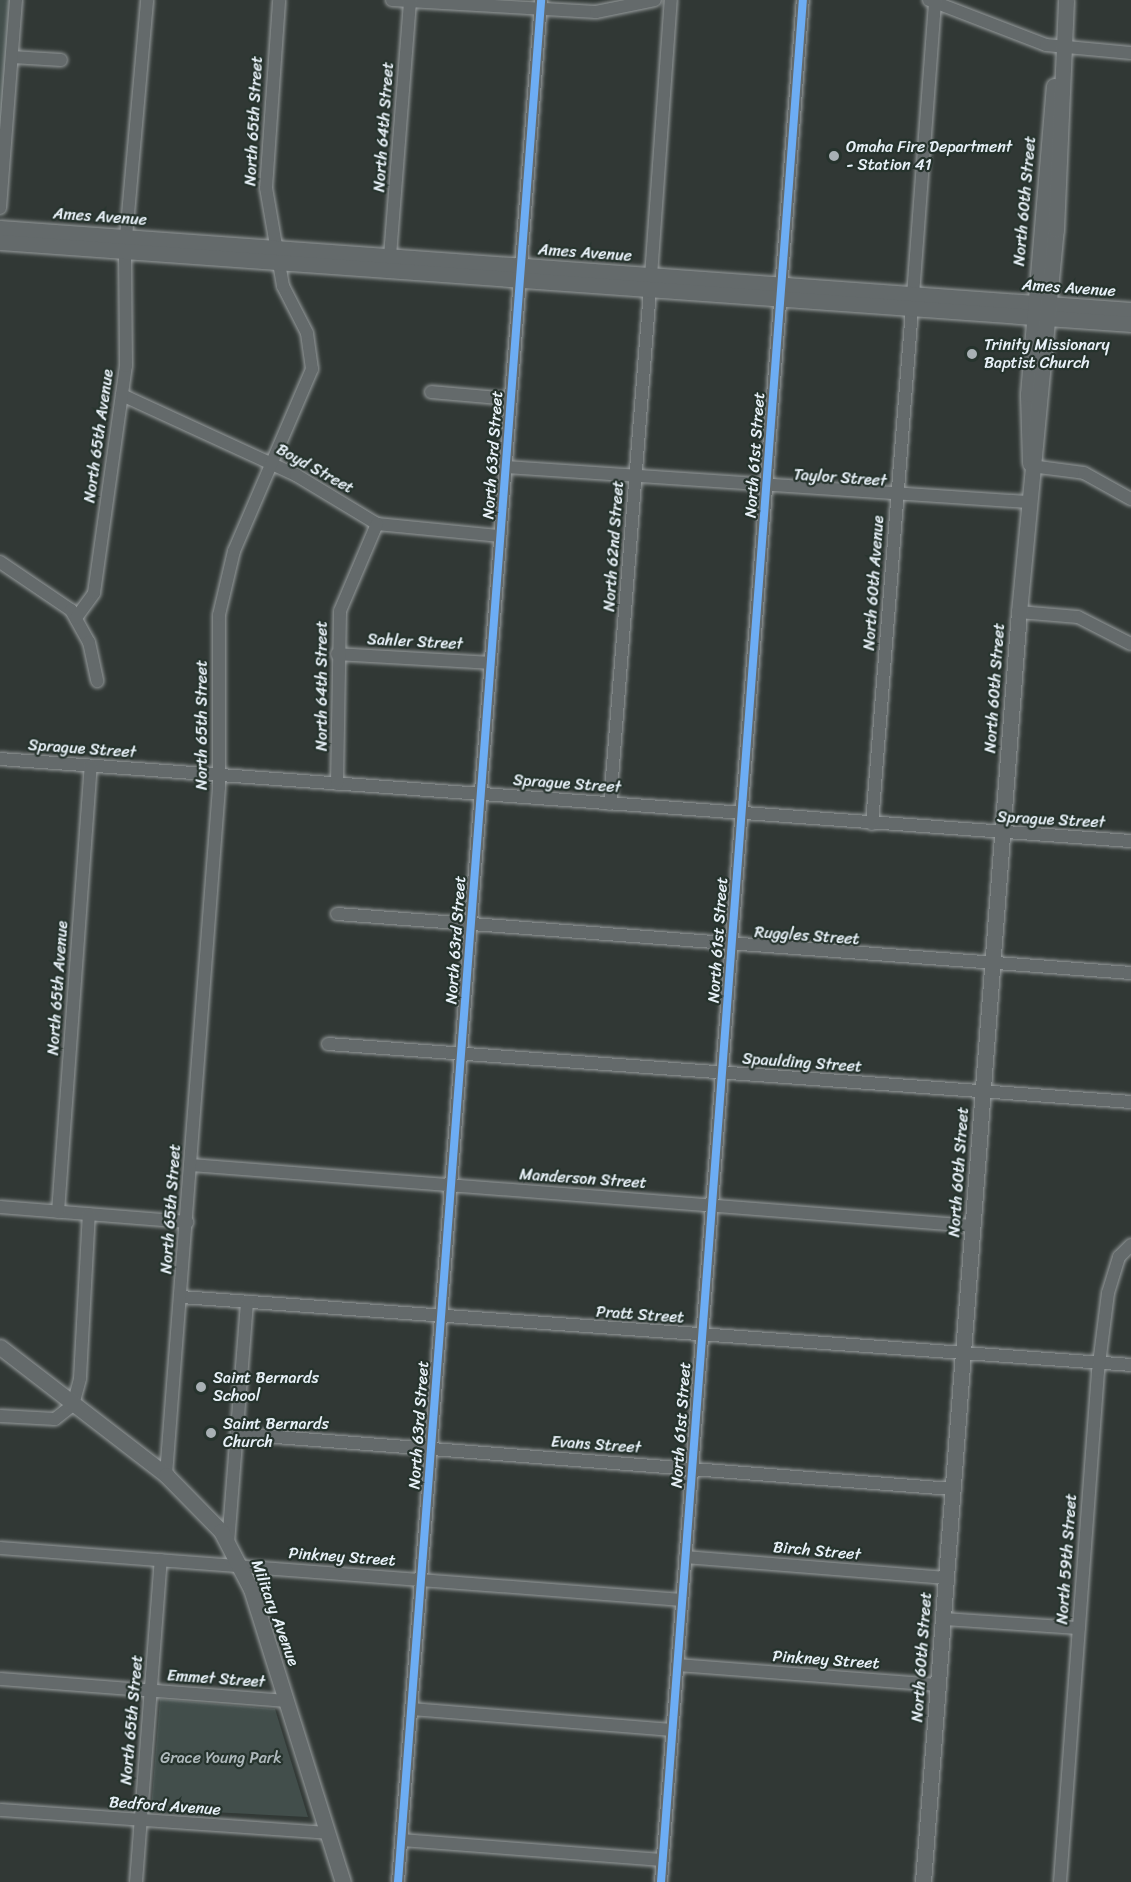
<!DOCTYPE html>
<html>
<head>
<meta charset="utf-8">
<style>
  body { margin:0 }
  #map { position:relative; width:1131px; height:1882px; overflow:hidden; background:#313835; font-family:Sriracha,sans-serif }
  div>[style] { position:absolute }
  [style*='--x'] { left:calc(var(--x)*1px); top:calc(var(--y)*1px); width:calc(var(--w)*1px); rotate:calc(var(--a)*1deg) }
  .green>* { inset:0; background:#424e4b }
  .roads { filter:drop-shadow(0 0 2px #989d9e) drop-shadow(0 0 2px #989d9e) }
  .minor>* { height:12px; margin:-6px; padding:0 6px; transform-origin:6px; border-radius:6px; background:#646a6b }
  .major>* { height:15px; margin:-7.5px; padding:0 7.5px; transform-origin:7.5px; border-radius:7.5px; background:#646a6b }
  .cycleway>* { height:8px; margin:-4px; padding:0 4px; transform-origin:4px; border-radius:4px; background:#6dadf4 }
  .dots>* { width:16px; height:16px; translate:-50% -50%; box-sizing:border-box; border:3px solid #26332d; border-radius:50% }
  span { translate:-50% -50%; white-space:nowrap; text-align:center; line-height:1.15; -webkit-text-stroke:4.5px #26332d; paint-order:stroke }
  .street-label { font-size:16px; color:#e8f1f8 }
  .poi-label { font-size:16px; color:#e8f1f8 }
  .left { translate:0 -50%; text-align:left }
  .park-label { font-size:16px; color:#afb9bc }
</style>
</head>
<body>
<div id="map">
  <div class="green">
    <i style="clip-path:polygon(0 0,10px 0,0 141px)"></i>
    <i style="clip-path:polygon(160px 1699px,275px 1709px,308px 1817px,151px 1809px)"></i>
  </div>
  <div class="roads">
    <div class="minor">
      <i style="--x:392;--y:0;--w:204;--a:3.4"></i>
      <i style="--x:596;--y:12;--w:60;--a:-11.5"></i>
      <i style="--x:929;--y:0;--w:125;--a:21"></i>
      <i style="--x:1046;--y:45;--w:85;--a:5.4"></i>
      <i style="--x:12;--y:57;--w:49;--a:3.5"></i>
      <i style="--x:0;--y:208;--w:209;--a:-85.6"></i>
      <i style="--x:126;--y:237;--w:238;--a:-84.9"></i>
      <i style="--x:390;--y:256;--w:257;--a:-85.5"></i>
      <i style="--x:651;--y:276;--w:277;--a:-85.9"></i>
      <i style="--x:913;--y:295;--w:296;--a:-85.7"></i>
      <i style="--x:431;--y:392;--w:79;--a:5.1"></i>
      <i style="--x:122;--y:395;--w:192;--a:24.7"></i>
      <i style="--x:296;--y:475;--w:95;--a:31.2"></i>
      <i style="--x:377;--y:524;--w:124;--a:5.6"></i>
      <i style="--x:1031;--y:466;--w:53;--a:7.5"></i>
      <i style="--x:1084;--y:473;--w:54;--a:29"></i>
      <i style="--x:506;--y:467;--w:523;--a:3.84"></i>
      <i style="--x:0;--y:562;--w:86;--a:34.1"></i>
      <i style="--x:71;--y:610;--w:37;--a:61"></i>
      <i style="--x:89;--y:642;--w:40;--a:78"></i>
      <i style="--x:1019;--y:612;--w:59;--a:4.8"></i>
      <i style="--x:1078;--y:617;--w:59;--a:27"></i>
      <i style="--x:76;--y:618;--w:31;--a:-54"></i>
      <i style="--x:94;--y:593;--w:229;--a:-82"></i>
      <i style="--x:126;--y:366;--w:115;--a:-90.5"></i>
      <i style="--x:337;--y:654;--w:154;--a:3.3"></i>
      <i style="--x:0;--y:759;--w:1134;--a:4.15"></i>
      <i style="--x:337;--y:784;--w:173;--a:-89"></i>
      <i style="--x:340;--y:611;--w:95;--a:-67"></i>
      <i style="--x:610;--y:804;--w:516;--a:-85.55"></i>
      <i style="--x:872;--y:824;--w:517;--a:-85.56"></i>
      <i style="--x:337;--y:914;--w:796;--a:4.25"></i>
      <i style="--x:328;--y:1044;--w:805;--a:4.13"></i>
      <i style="--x:191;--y:1165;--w:784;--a:4.46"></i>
      <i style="--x:0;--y:1207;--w:188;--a:4.6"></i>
      <i style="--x:58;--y:1212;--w:447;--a:-85.8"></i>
      <i style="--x:181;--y:1297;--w:952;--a:4.09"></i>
      <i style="--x:0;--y:1416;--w:55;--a:3.1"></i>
      <i style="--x:55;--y:1419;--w:23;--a:-38"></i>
      <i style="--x:73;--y:1405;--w:28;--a:-75"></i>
      <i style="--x:80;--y:1378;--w:164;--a:-86.9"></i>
      <i style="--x:237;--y:1434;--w:717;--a:4.4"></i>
      <i style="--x:166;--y:1475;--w:690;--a:-85.59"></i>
      <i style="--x:219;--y:787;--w:172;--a:-90"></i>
      <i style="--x:219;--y:615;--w:66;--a:-76.8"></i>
      <i style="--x:234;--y:551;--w:198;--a:-66.8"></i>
      <i style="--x:312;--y:369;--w:36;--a:-98"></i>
      <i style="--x:307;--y:333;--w:53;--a:-117.1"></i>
      <i style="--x:283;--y:286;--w:99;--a:-99.8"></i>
      <i style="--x:266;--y:188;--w:188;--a:-86"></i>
      <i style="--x:228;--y:1544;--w:243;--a:-85.5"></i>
      <i style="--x:0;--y:1548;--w:684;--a:4.36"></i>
      <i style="--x:685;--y:1557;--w:262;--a:4.6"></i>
      <i style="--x:943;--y:1619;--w:136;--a:3.8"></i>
      <i style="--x:677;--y:1665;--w:262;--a:4.4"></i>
      <i style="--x:0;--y:1679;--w:288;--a:4.4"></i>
      <i style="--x:411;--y:1709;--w:262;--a:4.6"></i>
      <i style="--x:0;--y:1810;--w:329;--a:4"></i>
      <i style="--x:401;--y:1840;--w:262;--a:4.4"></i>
      <i style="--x:136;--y:1882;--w:323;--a:-85.6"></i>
      <i style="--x:398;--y:1882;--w:1887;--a:-85.65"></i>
      <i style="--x:661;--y:1882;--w:1887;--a:-85.69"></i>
      <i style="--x:1060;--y:1882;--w:511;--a:-85.74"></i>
      <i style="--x:1098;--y:1372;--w:80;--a:-82.8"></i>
      <i style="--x:1108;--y:1293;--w:38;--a:-73"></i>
      <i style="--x:1119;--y:1257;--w:17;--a:-45"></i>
    </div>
    <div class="major">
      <i style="--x:0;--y:228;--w:1134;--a:4.15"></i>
      <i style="--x:0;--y:242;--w:1134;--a:4.15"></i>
      <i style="--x:1030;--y:463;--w:69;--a:-91.7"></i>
      <i style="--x:1028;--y:394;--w:309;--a:-85.2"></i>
      <i style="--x:0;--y:1347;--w:210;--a:37.6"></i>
      <i style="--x:166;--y:1475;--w:78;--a:45.5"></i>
      <i style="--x:221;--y:1531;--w:65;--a:62.7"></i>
      <i style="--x:251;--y:1589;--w:307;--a:72.6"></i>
      <i style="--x:923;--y:1882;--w:1274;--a:-85.68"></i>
      <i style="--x:1019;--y:612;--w:384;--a:-84.5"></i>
      <i style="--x:1056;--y:230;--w:230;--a:-87.5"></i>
    </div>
  </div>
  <div class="cycleway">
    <i style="--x:398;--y:1882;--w:1887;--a:-85.65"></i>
    <i style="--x:661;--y:1882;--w:1887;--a:-85.69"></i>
  </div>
  <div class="dots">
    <i style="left:834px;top:156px;background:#a8b0b4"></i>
    <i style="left:972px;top:354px;background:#a8b0b4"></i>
    <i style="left:201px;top:1387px;background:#a8b0b4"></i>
    <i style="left:211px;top:1433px;background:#a8b0b4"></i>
  </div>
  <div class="street-label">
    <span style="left:254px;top:121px;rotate:-87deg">North 65th Street</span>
    <span style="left:384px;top:127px;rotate:-86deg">North 64th Street</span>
    <span style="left:1025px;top:201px;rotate:-85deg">North 60th Street</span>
    <span style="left:100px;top:217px;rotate:4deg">Ames Avenue</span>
    <span style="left:585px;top:253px;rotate:4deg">Ames Avenue</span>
    <span style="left:1069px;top:288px;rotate:4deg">Ames Avenue</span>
    <span style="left:99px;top:436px;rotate:-82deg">North 65th Avenue</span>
    <span style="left:493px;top:455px;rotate:-86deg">North 63rd Street</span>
    <span style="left:755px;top:455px;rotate:-86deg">North 61st Street</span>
    <span style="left:315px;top:469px;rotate:29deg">Boyd Street</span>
    <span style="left:840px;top:478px;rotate:4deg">Taylor Street</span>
    <span style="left:614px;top:546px;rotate:-86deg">North 62nd Street</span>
    <span style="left:874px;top:583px;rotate:-86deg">North 60th Avenue</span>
    <span style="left:415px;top:642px;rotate:3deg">Sahler Street</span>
    <span style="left:322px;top:686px;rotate:-90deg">North 64th Street</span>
    <span style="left:995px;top:688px;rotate:-86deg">North 60th Street</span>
    <span style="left:202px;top:725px;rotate:-90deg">North 65th Street</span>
    <span style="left:82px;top:749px;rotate:4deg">Sprague Street</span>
    <span style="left:567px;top:784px;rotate:4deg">Sprague Street</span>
    <span style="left:1051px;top:820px;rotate:3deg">Sprague Street</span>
    <span style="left:807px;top:936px;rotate:4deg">Ruggles Street</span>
    <span style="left:456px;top:940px;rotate:-86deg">North 63rd Street</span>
    <span style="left:718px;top:940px;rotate:-86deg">North 61st Street</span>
    <span style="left:58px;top:988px;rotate:-86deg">North 65th Avenue</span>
    <span style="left:802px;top:1063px;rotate:4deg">Spaulding Street</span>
    <span style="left:959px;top:1172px;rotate:-86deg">North 60th Street</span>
    <span style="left:583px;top:1179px;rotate:4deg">Manderson Street</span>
    <span style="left:171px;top:1209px;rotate:-86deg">North 65th Street</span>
    <span style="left:640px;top:1315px;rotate:4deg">Pratt Street</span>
    <span style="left:419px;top:1425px;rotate:-86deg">North 63rd Street</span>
    <span style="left:681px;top:1425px;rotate:-86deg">North 61st Street</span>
    <span style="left:596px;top:1445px;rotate:4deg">Evans Street</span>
    <span style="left:817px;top:1551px;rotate:5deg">Birch Street</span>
    <span style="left:342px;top:1557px;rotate:4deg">Pinkney Street</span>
    <span style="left:1067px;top:1559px;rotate:-86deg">North 59th Street</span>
    <span style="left:275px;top:1613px;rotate:70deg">Military Avenue</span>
    <span style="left:922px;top:1657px;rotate:-86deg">North 60th Street</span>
    <span style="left:826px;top:1660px;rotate:4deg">Pinkney Street</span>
    <span style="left:216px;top:1679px;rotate:4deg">Emmet Street</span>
    <span style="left:132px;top:1720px;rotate:-85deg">North 65th Street</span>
    <span style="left:165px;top:1806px;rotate:4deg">Bedford Avenue</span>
  </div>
  <div class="poi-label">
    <span class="left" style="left:846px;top:156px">Omaha Fire Department<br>- Station 41</span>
    <span class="left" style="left:984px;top:354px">Trinity Missionary<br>Baptist Church</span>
    <span class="left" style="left:213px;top:1387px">Saint Bernards<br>School</span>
    <span class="left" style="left:223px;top:1433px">Saint Bernards<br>Church</span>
  </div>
  <div class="park-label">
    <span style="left:221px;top:1758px">Grace Young Park</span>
  </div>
</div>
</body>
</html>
